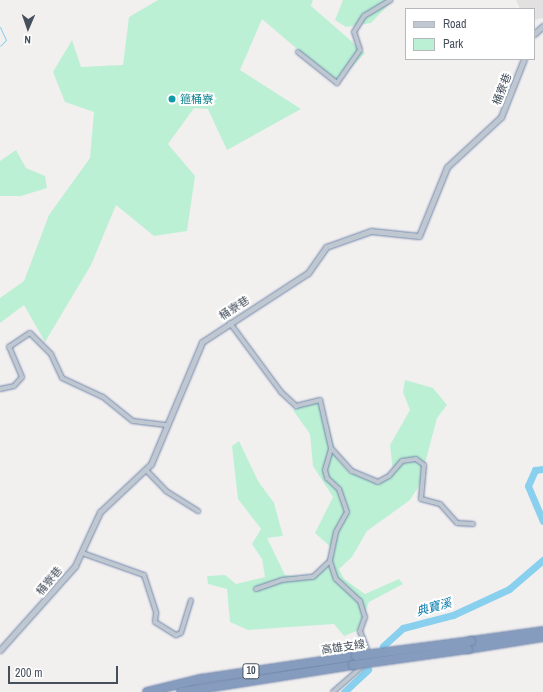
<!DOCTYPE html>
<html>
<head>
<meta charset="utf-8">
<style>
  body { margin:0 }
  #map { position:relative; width:543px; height:692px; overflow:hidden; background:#f2efef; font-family:"Archivo Narrow","Noto Sans TC",sans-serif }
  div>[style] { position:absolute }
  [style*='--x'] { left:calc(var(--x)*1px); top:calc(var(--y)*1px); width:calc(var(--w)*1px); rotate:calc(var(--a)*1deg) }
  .education>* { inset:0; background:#e3e0e1 }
  .green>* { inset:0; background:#bcf0d5 }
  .stream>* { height:1px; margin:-0.5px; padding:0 0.5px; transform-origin:0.5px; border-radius:0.5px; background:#88d0ee }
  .river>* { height:7px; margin:-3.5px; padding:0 3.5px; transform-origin:3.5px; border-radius:3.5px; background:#88d0ee }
  .roads { filter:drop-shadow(0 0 1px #7187ab) drop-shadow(0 0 1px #7187ab) }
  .minor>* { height:4px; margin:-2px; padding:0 2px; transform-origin:2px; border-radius:2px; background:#bfc8d1 }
  .tertiary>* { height:5px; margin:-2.5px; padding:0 2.5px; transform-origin:2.5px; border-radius:2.5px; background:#bfc8d1 }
  .motorway>* { height:8px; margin:-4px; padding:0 4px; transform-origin:4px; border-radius:4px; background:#859cbf }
  .bridges { filter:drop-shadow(0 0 1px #7187ab) drop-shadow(0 0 1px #7187ab) }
  .motorway-bridge>* { height:8px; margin:-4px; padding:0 4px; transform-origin:4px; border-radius:4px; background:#859cbf }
  .dots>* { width:11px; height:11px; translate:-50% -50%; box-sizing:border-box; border:2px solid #fff; border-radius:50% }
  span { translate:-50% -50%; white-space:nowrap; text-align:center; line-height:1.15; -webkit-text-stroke:4px #fff; paint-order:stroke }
  .shield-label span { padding:1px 3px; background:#fff; border:1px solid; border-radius:3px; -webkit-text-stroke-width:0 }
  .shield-label { font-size:10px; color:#46505d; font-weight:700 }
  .street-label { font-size:11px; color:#46505d }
  .culture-label { font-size:11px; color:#0d838f }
  .left { translate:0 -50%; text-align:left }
  .water-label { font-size:12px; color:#097cae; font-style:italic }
  .legend { position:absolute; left:405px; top:8px; width:130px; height:52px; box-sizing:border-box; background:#fff; border:1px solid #b5b9be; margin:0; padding:5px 7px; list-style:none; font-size:12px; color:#46505d }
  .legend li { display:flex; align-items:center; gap:8px; height:20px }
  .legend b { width:20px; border:1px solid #b5b9be }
  .north { position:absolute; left:8px; top:8px; width:40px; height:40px; -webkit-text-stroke:3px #fff; paint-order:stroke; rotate:182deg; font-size:11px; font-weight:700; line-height:16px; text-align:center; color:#46505d }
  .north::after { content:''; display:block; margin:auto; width:14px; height:18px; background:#46505d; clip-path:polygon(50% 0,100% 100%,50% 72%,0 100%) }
  .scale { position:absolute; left:8px; top:666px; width:110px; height:18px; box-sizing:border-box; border:2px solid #46505d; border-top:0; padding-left:5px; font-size:12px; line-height:14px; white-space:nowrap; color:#46505d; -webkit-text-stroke:3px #fff; paint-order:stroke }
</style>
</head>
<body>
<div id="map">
  <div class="education">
    <i style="clip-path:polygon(516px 0,543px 0,543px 18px,534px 20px,534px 9px,520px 9px)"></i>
  </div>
  <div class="green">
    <i style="clip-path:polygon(158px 0,313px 0,311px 6px,365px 53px,337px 83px,262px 19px,240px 70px,301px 109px,227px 150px,208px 109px,194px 108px,168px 144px,195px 176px,187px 231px,154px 236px,116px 205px,91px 265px,45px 342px,24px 305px,0 323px,0 298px,24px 281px,49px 215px,90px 158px,94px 112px,65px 102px,53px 72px,72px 40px,81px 67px,123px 65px,129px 17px)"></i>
    <i style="clip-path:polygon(343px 0,393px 0,371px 23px,346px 27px,335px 20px)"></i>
    <i style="clip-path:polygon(16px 150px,26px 168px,45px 176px,47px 188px,21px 196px,0 196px,0 161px)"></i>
    <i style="clip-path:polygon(405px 380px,433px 388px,447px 405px,437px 418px,419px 486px,410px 500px,367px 531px,352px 557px,339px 569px,344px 579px,365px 594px,399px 579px,403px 584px,369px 602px,357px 631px,344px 636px,334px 624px,248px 630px,230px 622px,227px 589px,208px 584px,207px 576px,225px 575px,236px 584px,265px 577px,262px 559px,252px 544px,261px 529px,238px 499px,232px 446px,239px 441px,258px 481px,274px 503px,283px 536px,267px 538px,285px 575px,307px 577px,318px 573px,334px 550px,315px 533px,333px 497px,313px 466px,310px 434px,293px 410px,316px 400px,324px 409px,337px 459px,349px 473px,381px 481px,393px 472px,390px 445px,410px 410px,403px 392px)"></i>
  </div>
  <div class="stream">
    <i style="--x:0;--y:27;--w:14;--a:65"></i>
    <i style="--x:6;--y:40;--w:8;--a:135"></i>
    <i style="--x:381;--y:650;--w:4;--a:-63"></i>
    <i style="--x:368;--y:670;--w:5;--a:-53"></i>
  </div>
  <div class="river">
    <i style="--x:543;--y:469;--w:8;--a:173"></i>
    <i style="--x:535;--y:470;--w:17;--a:114"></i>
    <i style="--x:528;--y:486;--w:38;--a:67"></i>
    <i style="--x:383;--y:646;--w:27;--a:-42"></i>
    <i style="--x:403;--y:628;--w:52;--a:-14.6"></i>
    <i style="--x:453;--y:615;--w:62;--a:-24.9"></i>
    <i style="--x:509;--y:589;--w:45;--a:-40.5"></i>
    <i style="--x:344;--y:692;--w:33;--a:-43"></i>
  </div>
  <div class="roads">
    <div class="minor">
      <i style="--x:298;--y:52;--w:50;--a:38.5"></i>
      <i style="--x:337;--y:83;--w:40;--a:-55.1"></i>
      <i style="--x:360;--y:50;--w:19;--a:-108"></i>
      <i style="--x:354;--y:32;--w:19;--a:-58"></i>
      <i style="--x:364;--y:16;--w:31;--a:-31"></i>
      <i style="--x:230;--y:323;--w:86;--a:53.5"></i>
      <i style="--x:281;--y:392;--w:21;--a:43"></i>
      <i style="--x:296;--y:406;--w:25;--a:-14"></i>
      <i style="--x:320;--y:400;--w:49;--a:77.1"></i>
      <i style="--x:331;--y:448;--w:31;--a:48"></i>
      <i style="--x:352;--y:471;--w:28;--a:23"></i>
      <i style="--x:378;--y:482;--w:13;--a:-29"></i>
      <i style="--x:389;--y:476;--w:20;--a:-49"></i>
      <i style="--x:402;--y:461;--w:14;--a:-8"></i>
      <i style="--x:416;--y:459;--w:10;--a:37"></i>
      <i style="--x:424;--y:465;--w:34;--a:95"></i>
      <i style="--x:421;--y:499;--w:20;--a:15"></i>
      <i style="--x:440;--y:504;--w:25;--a:48"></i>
      <i style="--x:457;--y:523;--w:16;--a:4"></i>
      <i style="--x:0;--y:389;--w:14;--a:-12"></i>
      <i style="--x:14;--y:386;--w:12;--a:-48"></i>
      <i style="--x:22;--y:377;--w:33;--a:-113"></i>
      <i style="--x:9;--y:347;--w:25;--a:-34"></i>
      <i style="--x:30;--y:333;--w:30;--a:45"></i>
      <i style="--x:51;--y:354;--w:26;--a:65"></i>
      <i style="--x:62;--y:378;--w:45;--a:24.9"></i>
      <i style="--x:103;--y:397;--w:38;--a:39"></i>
      <i style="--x:133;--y:421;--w:33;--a:7"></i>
      <i style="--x:331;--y:449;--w:22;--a:106"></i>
      <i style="--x:325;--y:470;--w:8;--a:76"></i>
      <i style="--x:327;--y:478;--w:16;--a:43"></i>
      <i style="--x:339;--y:489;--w:24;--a:71"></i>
      <i style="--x:347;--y:512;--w:23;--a:119"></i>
      <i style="--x:336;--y:532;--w:30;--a:102"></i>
      <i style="--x:330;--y:561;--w:19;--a:72"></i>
      <i style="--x:336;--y:579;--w:33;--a:43"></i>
      <i style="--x:360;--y:601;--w:17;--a:73"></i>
      <i style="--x:365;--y:617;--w:15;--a:110"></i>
      <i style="--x:360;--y:631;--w:26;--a:69"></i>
      <i style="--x:146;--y:470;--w:29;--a:46"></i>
      <i style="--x:166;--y:491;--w:38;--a:32"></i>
      <i style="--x:82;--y:553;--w:66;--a:19.5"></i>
      <i style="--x:144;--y:575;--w:40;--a:72"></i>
      <i style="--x:156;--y:613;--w:9;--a:96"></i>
      <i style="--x:155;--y:622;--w:25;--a:32"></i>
      <i style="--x:176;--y:635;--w:5;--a:-22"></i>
      <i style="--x:181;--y:633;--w:34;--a:-73"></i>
      <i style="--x:256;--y:589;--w:28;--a:-19"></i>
      <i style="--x:282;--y:580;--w:31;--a:-6"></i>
      <i style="--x:313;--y:577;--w:23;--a:-43"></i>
      <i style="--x:333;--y:692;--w:41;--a:-41.1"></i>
    </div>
    <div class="tertiary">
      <i style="--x:534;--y:34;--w:12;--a:-42"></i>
      <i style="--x:0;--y:650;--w:113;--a:-48.2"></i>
      <i style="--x:75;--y:566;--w:60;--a:-65.2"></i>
      <i style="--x:100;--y:512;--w:70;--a:-43.3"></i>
      <i style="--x:151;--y:464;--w:132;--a:-67.3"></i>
      <i style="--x:202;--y:342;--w:126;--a:-33.1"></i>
      <i style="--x:308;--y:273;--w:32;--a:-55"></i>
      <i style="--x:326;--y:247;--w:48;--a:-19.6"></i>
      <i style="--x:371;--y:231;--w:48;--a:5.9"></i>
      <i style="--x:419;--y:236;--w:74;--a:-67.9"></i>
      <i style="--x:447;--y:167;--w:74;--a:-42.8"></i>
      <i style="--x:501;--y:117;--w:62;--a:-68.4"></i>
    </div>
    <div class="motorway">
      <i style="--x:471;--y:641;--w:73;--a:-7.9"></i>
      <i style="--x:468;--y:649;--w:76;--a:-9.1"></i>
      <i style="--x:147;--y:692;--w:55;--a:-13.8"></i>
      <i style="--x:200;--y:679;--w:158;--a:-8.4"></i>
      <i style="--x:181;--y:692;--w:174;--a:-8.9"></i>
    </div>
  </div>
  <div class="bridges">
    <div class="motorway-bridge">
      <i style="--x:356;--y:656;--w:116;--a:-7.4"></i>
      <i style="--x:353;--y:665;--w:116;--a:-7.9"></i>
    </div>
  </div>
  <div class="dots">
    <i style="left:172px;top:99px;background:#0f9aa8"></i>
  </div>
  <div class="shield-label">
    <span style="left:251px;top:671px">10</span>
  </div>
  <div class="street-label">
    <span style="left:502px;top:89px;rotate:-69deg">桶寮巷</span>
    <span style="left:234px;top:308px;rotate:-33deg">桶寮巷</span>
    <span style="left:49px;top:581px;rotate:-50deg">桶寮巷</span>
    <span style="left:343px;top:647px;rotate:-8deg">高雄支線</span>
  </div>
  <div class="culture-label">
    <span class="left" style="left:180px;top:99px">箍桶寮</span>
  </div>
  <div class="water-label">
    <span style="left:434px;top:608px;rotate:-15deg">典寶溪</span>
  </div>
  <ul class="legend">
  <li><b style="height:5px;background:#bfc8d1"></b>Road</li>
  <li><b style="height:11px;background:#bcf0d5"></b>Park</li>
  </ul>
  <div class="north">N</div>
  <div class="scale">200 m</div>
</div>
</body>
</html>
